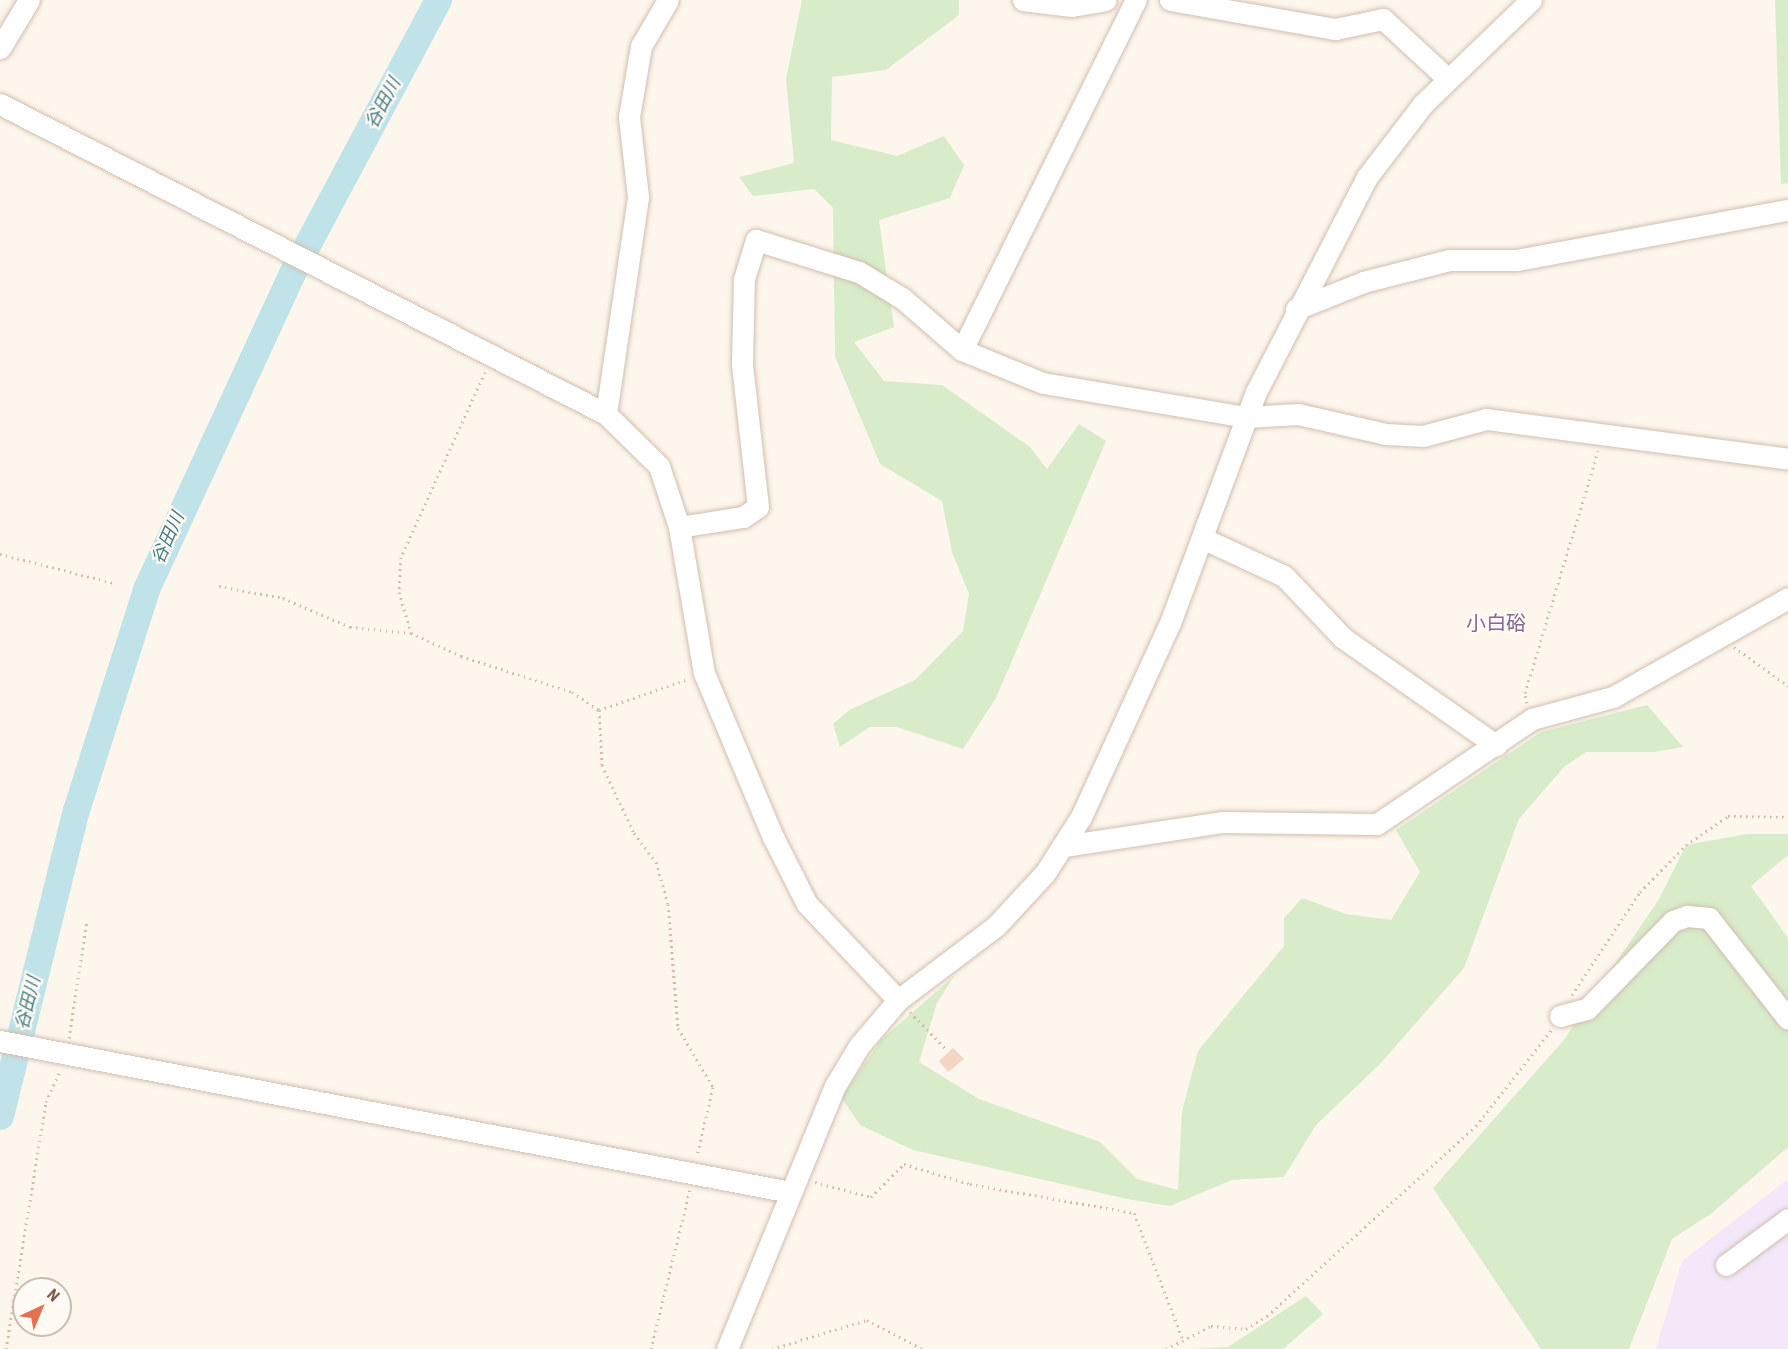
<!DOCTYPE html>
<html>
<head>
<meta charset="utf-8">
<style>
  body { margin:0 }
  #map { position:relative; width:1788px; height:1349px; overflow:hidden; background:#fdf6ec; font-family:"Roboto Condensed","Noto Sans JP",sans-serif }
  div>[style] { position:absolute }
  [style*='--x'] { left:calc(var(--x)*1px); top:calc(var(--y)*1px); width:calc(var(--w)*1px); rotate:calc(var(--a)*1deg) }
  .education>* { inset:0; background:#f3e8fa }
  .green>* { inset:0; background:#d8ecc9 }
  .river>* { height:27px; margin:-13.5px; padding:0 13.5px; transform-origin:13.5px; border-radius:13.5px; background:#bfe3e8 }
  .building>* { inset:0; background:#f3d5c3 }
  .path>* { height:3px; margin-top:-1.5px; transform-origin:0; background:repeating-linear-gradient(90deg,#d9b8a5 0 1.5px,transparent 0 6px) }
  .roads { filter:drop-shadow(0 0 2px #d1beb0) drop-shadow(0 0 2px #d1beb0) }
  .minor>* { height:21px; margin:-10.5px; padding:0 10.5px; transform-origin:10.5px; border-radius:10.5px; background:#fff }
  span { translate:-50% -50%; white-space:nowrap; text-align:center; line-height:1.15; -webkit-text-stroke:4.5px #fffaf3; paint-order:stroke }
  .water-label { font-size:18px; color:#437c86; font-style:italic }
  .quarter-label { font-size:20px; color:#846695 }
  .north { position:absolute; left:12px; top:1277px; width:60px; height:60px; box-sizing:border-box; background:#fffaf3; border:2px solid #cabbb1; border-radius:50%; rotate:44deg; font-size:16px; font-weight:700; line-height:24px; text-align:center; color:#7a5c4d }
  .north::after { content:''; display:block; margin:auto; width:21px; height:27px; background:#e76f51; clip-path:polygon(50% 0,100% 100%,50% 72%,0 100%) }
</style>
</head>
<body>
<div id="map">
  <div class="education">
    <i style="clip-path:polygon(1788px 1179px,1788px 1349px,1656px 1349px,1682px 1261px)"></i>
  </div>
  <div class="green">
    <i style="clip-path:polygon(802px 0,959px 0,959px 15px,886px 70px,832px 77px,831px 140px,897px 156px,944px 136px,964px 165px,950px 198px,879px 220px,894px 327px,854px 342px,884px 381px,942px 385px,1030px 447px,1047px 469px,1079px 424px,1106px 441px,996px 698px,963px 749px,897px 727px,870px 727px,840px 747px,833px 724px,849px 710px,915px 680px,963px 631px,969px 594px,952px 552px,942px 501px,880px 464px,835px 357px,833px 208px,814px 189px,753px 196px,739px 177px,794px 163px,786px 79px)"></i>
    <i style="clip-path:polygon(1775px 0,1788px 0,1788px 183px,1781px 184px)"></i>
    <i style="clip-path:polygon(1647px 705px,1683px 747px,1655px 752px,1586px 752px,1564px 767px,1519px 819px,1464px 968px,1380px 1064px,1316px 1125px,1284px 1177px,1232px 1180px,1170px 1206px,1127px 1199px,913px 1150px,860px 1125px,841px 1097px,881px 1040px,954px 976px,937px 1003px,919px 1062px,979px 1099px,1100px 1142px,1137px 1179px,1178px 1190px,1182px 1111px,1198px 1051px,1284px 946px,1284px 918px,1302px 898px,1346px 914px,1391px 920px,1420px 872px,1396px 830px,1541px 732px)"></i>
    <i style="clip-path:polygon(1747px 834px,1788px 834px,1788px 855px,1751px 886px,1788px 938px,1788px 1147px,1712px 1213px,1672px 1239px,1629px 1349px,1541px 1349px,1433px 1188px,1563px 1041px,1659px 899px,1686px 845px)"></i>
    <i style="clip-path:polygon(1306px 1296px,1323px 1314px,1283px 1349px,1187px 1349px,1228px 1347px)"></i>
  </div>
  <div class="river">
    <i style="--x:0;--y:1116;--w:315;--a:-76.1"></i>
    <i style="--x:76;--y:810;--w:232;--a:-72.4"></i>
    <i style="--x:146;--y:589;--w:348;--a:-65.2"></i>
    <i style="--x:292;--y:273;--w:310;--a:-61.9"></i>
  </div>
  <div class="building">
    <i style="clip-path:polygon(953px 1048px,964px 1059px,948px 1072px,939px 1061px)"></i>
  </div>
  <div class="path">
    <i style="--x:485;--y:372;--w:203;--a:114.4"></i>
    <i style="--x:401;--y:557;--w:35;--a:93"></i>
    <i style="--x:399;--y:592;--w:43;--a:73.7"></i>
    <i style="--x:411;--y:633;--w:55;--a:24.7"></i>
    <i style="--x:461;--y:656;--w:117;--a:18"></i>
    <i style="--x:572;--y:692;--w:32;--a:34"></i>
    <i style="--x:0;--y:554;--w:118;--a:14.3"></i>
    <i style="--x:219;--y:586;--w:65;--a:10.6"></i>
    <i style="--x:283;--y:598;--w:73;--a:23.4"></i>
    <i style="--x:350;--y:627;--w:61;--a:5.6"></i>
    <i style="--x:1734;--y:647;--w:67;--a:35.8"></i>
    <i style="--x:1527;--y:703;--w:10;--a:-101"></i>
    <i style="--x:1525;--y:693;--w:253;--a:-73.2"></i>
    <i style="--x:599;--y:710;--w:55;--a:86.9"></i>
    <i style="--x:602;--y:765;--w:75;--a:64.8"></i>
    <i style="--x:634;--y:833;--w:36;--a:53"></i>
    <i style="--x:656;--y:862;--w:44;--a:74.1"></i>
    <i style="--x:668;--y:904;--w:124;--a:85.4"></i>
    <i style="--x:678;--y:1028;--w:69;--a:59.3"></i>
    <i style="--x:713;--y:1087;--w:71;--a:103.1"></i>
    <i style="--x:599;--y:710;--w:94;--a:-19.2"></i>
    <i style="--x:1572;--y:995;--w:123;--a:-56.6"></i>
    <i style="--x:1640;--y:892;--w:66;--a:-45.6"></i>
    <i style="--x:1686;--y:845;--w:51;--a:-34.6"></i>
    <i style="--x:1728;--y:816;--w:60;--a:1"></i>
    <i style="--x:910;--y:1012;--w:50;--a:45.8"></i>
    <i style="--x:69;--y:1038;--w:118;--a:-81.3"></i>
    <i style="--x:815;--y:1182;--w:58;--a:15"></i>
    <i style="--x:871;--y:1197;--w:47;--a:-45"></i>
    <i style="--x:904;--y:1164;--w:69;--a:16.9"></i>
    <i style="--x:970;--y:1184;--w:167;--a:10"></i>
    <i style="--x:1134;--y:1213;--w:136;--a:68.9"></i>
    <i style="--x:6;--y:1349;--w:250;--a:-80.8"></i>
    <i style="--x:46;--y:1102;--w:35;--a:-66"></i>
    <i style="--x:651;--y:1349;--w:165;--a:-76.3"></i>
    <i style="--x:772;--y:1349;--w:99;--a:-17"></i>
    <i style="--x:867;--y:1320;--w:63;--a:27.4"></i>
    <i style="--x:1166;--y:1349;--w:51;--a:-27.1"></i>
    <i style="--x:1211;--y:1326;--w:35;--a:5"></i>
    <i style="--x:1246;--y:1329;--w:25;--a:-32"></i>
    <i style="--x:1267;--y:1316;--w:282;--a:-42.3"></i>
    <i style="--x:1476;--y:1126;--w:123;--a:-51.9"></i>
  </div>
  <div class="roads">
    <div class="minor">
      <i style="--x:1023;--y:0;--w:49;--a:7"></i>
      <i style="--x:1072;--y:6;--w:34;--a:-10"></i>
      <i style="--x:1170;--y:0;--w:168;--a:10"></i>
      <i style="--x:1335;--y:29;--w:49;--a:-11.8"></i>
      <i style="--x:1383;--y:19;--w:87;--a:42.7"></i>
      <i style="--x:0;--y:48;--w:56;--a:-58.9"></i>
      <i style="--x:0;--y:104;--w:681;--a:27.09"></i>
      <i style="--x:606;--y:414;--w:74;--a:44.5"></i>
      <i style="--x:659;--y:466;--w:64;--a:71.8"></i>
      <i style="--x:679;--y:527;--w:148;--a:80.3"></i>
      <i style="--x:704;--y:673;--w:178;--a:67.2"></i>
      <i style="--x:773;--y:837;--w:75;--a:63.1"></i>
      <i style="--x:807;--y:904;--w:132;--a:46.5"></i>
      <i style="--x:1296;--y:309;--w:72;--a:-21.9"></i>
      <i style="--x:1363;--y:282;--w:89;--a:-14.3"></i>
      <i style="--x:1449;--y:260;--w:68;--a:0"></i>
      <i style="--x:1517;--y:260;--w:276;--a:-10.5"></i>
      <i style="--x:962;--y:350;--w:391;--a:-63.6"></i>
      <i style="--x:606;--y:414;--w:219;--a:-81.6"></i>
      <i style="--x:638;--y:197;--w:81;--a:-96.4"></i>
      <i style="--x:629;--y:117;--w:72;--a:-80.4"></i>
      <i style="--x:641;--y:46;--w:53;--a:-59.6"></i>
      <i style="--x:679;--y:527;--w:65;--a:-8.9"></i>
      <i style="--x:743;--y:517;--w:18;--a:-34"></i>
      <i style="--x:758;--y:507;--w:144;--a:-96.4"></i>
      <i style="--x:742;--y:364;--w:85;--a:-88.7"></i>
      <i style="--x:744;--y:279;--w:41;--a:-72.9"></i>
      <i style="--x:756;--y:240;--w:108;--a:17.3"></i>
      <i style="--x:859;--y:272;--w:50;--a:31.2"></i>
      <i style="--x:902;--y:298;--w:79;--a:40.9"></i>
      <i style="--x:962;--y:350;--w:87;--a:22.2"></i>
      <i style="--x:1043;--y:383;--w:206;--a:9.5"></i>
      <i style="--x:1246;--y:417;--w:52;--a:-3.3"></i>
      <i style="--x:1298;--y:414;--w:90;--a:12.8"></i>
      <i style="--x:1386;--y:434;--w:37;--a:3"></i>
      <i style="--x:1423;--y:436;--w:65;--a:-15.1"></i>
      <i style="--x:1486;--y:419;--w:305;--a:7.5"></i>
      <i style="--x:1202;--y:538;--w:90;--a:24.9"></i>
      <i style="--x:1284;--y:576;--w:86;--a:46.4"></i>
      <i style="--x:1343;--y:638;--w:187;--a:35"></i>
      <i style="--x:1064;--y:846;--w:161;--a:-8.6"></i>
      <i style="--x:1223;--y:822;--w:154;--a:0.7"></i>
      <i style="--x:1377;--y:824;--w:187;--a:-34.1"></i>
      <i style="--x:1532;--y:719;--w:84;--a:-15.2"></i>
      <i style="--x:1613;--y:697;--w:201;--a:-29.5"></i>
      <i style="--x:1560;--y:1016;--w:28;--a:-15"></i>
      <i style="--x:1587;--y:1009;--w:123;--a:-45.7"></i>
      <i style="--x:1673;--y:921;--w:15;--a:-20"></i>
      <i style="--x:1687;--y:916;--w:22;--a:5"></i>
      <i style="--x:1709;--y:918;--w:128;--a:52"></i>
      <i style="--x:0;--y:1041;--w:804;--a:10.82"></i>
      <i style="--x:1726;--y:1265;--w:77;--a:-36.6"></i>
      <i style="--x:727;--y:1349;--w:284;--a:-67.7"></i>
      <i style="--x:835;--y:1086;--w:47;--a:-59"></i>
      <i style="--x:859;--y:1046;--w:60;--a:-49.7"></i>
      <i style="--x:898;--y:1000;--w:123;--a:-37.1"></i>
      <i style="--x:996;--y:926;--w:72;--a:-47.2"></i>
      <i style="--x:1045;--y:873;--w:67;--a:-57.3"></i>
      <i style="--x:1081;--y:817;--w:213;--a:-65.4"></i>
      <i style="--x:1170;--y:623;--w:246;--a:-69.6"></i>
      <i style="--x:1256;--y:392;--w:242;--a:-62.7"></i>
      <i style="--x:1367;--y:177;--w:92;--a:-52.5"></i>
      <i style="--x:1423;--y:104;--w:150;--a:-43.9"></i>
    </div>
  </div>
  <div class="water-label">
    <span style="left:383px;top:103px;rotate:-62deg">谷田川</span>
    <span style="left:168px;top:538px;rotate:-66deg">谷田川</span>
    <span style="left:28px;top:1003px;rotate:-76deg">谷田川</span>
  </div>
  <div class="quarter-label">
    <span style="left:1496px;top:623px">小白硲</span>
  </div>
  <div class="north">N</div>
</div>
</body>
</html>
